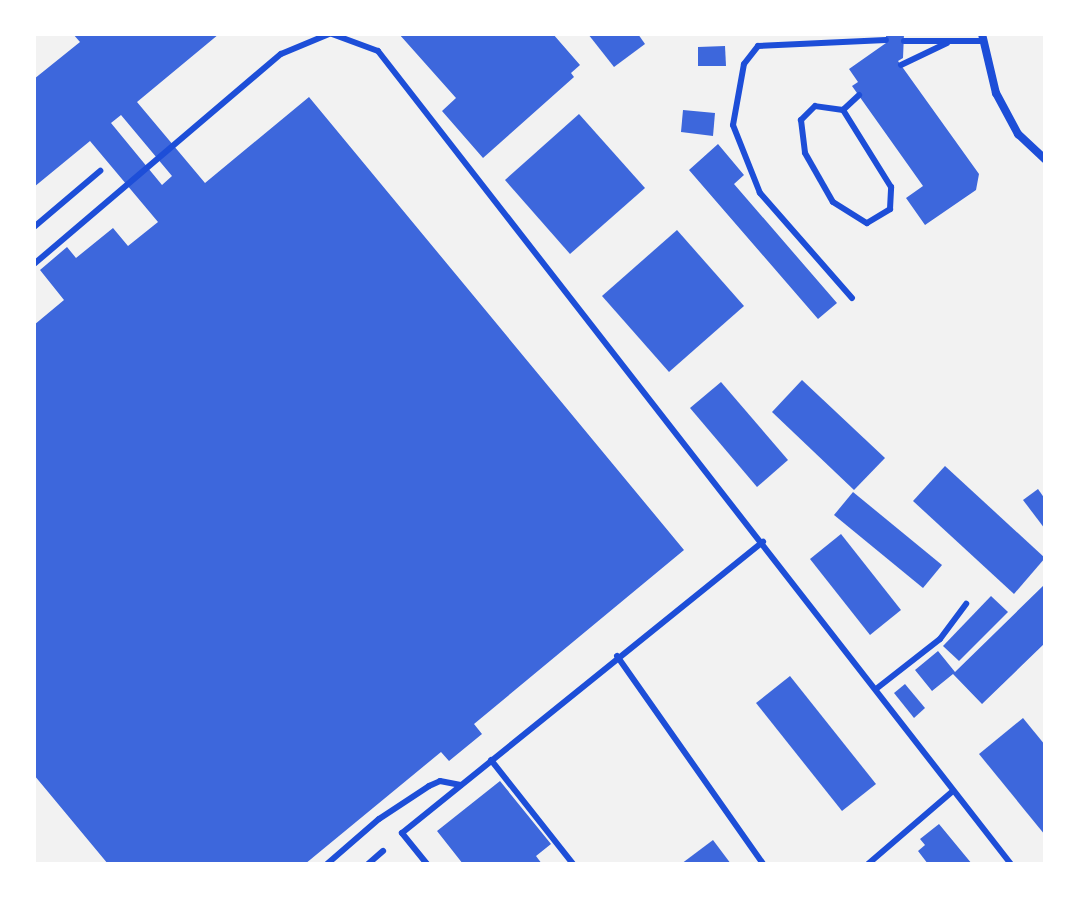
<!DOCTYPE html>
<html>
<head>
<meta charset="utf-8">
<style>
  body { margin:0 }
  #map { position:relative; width:1079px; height:898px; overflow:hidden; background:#f2f2f2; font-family:"Libre Baskerville",serif }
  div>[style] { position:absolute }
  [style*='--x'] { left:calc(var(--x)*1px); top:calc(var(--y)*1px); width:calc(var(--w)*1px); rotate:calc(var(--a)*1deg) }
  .building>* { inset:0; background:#3d67dc }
  .service>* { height:6px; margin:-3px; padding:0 3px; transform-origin:3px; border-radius:3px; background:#1d4ed8 }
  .minor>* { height:8px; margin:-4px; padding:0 4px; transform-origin:4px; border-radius:4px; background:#1d4ed8 }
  span { translate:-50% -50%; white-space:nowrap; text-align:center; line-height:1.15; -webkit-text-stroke:7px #fff; paint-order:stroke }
  .frame { position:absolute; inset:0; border:36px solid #fff; pointer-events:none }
</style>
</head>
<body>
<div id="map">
  <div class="building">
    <i style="clip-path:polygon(evenodd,73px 34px,219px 34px,137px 102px,205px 183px,309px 97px,684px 550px,474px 724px,482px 734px,449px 761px,441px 752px,305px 864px,108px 864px,34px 775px,34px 325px,64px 300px,40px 270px,67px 247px,76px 258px,113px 228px,128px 246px,158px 222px,90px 141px,34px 187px,34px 79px,80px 42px,73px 34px,121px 115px,172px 176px,162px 185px,111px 123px,121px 115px)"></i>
    <i style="clip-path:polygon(399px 34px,553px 34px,580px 65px,571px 73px,574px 77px,483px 158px,442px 111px,456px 98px)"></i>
    <i style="clip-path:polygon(588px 34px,638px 34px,645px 44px,614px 67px)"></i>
    <i style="clip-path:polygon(886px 34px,904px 34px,903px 58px,898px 61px,979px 174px,976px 190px,925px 225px,906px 198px,923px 186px,852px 86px,858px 82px,849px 69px,886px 43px)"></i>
    <i style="clip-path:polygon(725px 46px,726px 66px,698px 66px,698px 47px)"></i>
    <i style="clip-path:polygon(683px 110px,715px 113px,713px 136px,681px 132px)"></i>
    <i style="clip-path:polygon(579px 114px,645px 188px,570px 254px,505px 180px)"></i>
    <i style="clip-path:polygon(718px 144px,744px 175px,734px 184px,837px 303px,818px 319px,689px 170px)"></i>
    <i style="clip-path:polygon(677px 230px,744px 306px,669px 372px,602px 296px)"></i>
    <i style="clip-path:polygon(802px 380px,885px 458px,854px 490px,772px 412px)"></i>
    <i style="clip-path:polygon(721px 382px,788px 460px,757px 487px,690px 408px)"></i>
    <i style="clip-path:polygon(945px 466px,1045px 558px,1014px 594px,913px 501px)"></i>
    <i style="clip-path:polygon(1038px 489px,1045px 499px,1045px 529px,1023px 500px)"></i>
    <i style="clip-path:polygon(853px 492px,942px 565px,923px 588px,834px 515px)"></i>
    <i style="clip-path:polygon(841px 534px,901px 610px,870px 635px,810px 559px)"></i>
    <i style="clip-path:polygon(1045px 584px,1045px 643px,982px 704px,953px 674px,932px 691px,915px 670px,938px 651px,955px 672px)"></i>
    <i style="clip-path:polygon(991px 596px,1008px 612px,959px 661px,943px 646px)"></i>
    <i style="clip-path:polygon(790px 676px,876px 784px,842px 811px,756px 703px)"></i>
    <i style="clip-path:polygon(905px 684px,925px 708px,914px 718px,894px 693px)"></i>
    <i style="clip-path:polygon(1023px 718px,1045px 745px,1045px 835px,979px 754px)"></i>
    <i style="clip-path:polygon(500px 781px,551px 844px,536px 856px,542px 864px,463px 864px,437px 831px)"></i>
    <i style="clip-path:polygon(939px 824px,972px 864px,928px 864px,918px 851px,925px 845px,920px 839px)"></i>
    <i style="clip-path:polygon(713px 840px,731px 864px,681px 864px)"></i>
  </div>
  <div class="service">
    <i style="--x:332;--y:34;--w:49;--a:20.3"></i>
    <i style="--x:378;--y:51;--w:1030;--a:52.1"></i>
    <i style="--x:904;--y:41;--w:79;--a:0"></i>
    <i style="--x:901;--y:65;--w:51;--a:-25.6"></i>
    <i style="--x:843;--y:110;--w:28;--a:-172"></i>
    <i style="--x:815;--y:106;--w:20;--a:135"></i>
    <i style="--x:801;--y:120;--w:33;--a:83"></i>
    <i style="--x:805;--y:153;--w:56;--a:60.3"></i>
    <i style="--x:833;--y:202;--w:40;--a:32"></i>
    <i style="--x:867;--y:223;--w:27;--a:-31"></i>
    <i style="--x:890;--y:209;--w:22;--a:-87"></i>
    <i style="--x:891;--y:187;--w:91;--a:-121.9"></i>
    <i style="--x:843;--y:110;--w:22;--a:-43"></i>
    <i style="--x:34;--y:227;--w:87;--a:-40.3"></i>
    <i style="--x:34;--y:264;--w:324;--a:-40.4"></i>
    <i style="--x:281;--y:54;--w:52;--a:-22.6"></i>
    <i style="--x:852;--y:298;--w:140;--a:-131.2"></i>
    <i style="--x:760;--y:193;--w:73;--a:-111.7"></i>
    <i style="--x:733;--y:125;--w:62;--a:-79.8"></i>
    <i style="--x:744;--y:64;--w:23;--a:-52"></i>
    <i style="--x:758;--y:46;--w:128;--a:-2.7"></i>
    <i style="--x:617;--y:656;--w:254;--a:54.9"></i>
    <i style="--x:876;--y:689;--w:81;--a:-38"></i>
    <i style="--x:940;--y:639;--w:44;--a:-53.4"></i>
    <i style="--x:491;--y:760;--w:132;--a:51.7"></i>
    <i style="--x:327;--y:864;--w:69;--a:-40.9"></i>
    <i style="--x:379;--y:819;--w:60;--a:-33.4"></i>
    <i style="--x:429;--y:786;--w:12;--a:-24"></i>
    <i style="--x:440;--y:781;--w:21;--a:11"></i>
    <i style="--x:368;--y:864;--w:20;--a:-41"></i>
    <i style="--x:427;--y:864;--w:40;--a:-129"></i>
    <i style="--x:402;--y:833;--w:464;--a:-38.9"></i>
    <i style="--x:868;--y:864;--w:112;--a:-40.7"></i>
  </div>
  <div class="minor">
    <i style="--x:982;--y:34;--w:61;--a:76.7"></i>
    <i style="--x:996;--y:93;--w:47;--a:61.8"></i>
    <i style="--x:1018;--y:134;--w:37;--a:43"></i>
  </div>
  <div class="frame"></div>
</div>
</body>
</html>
